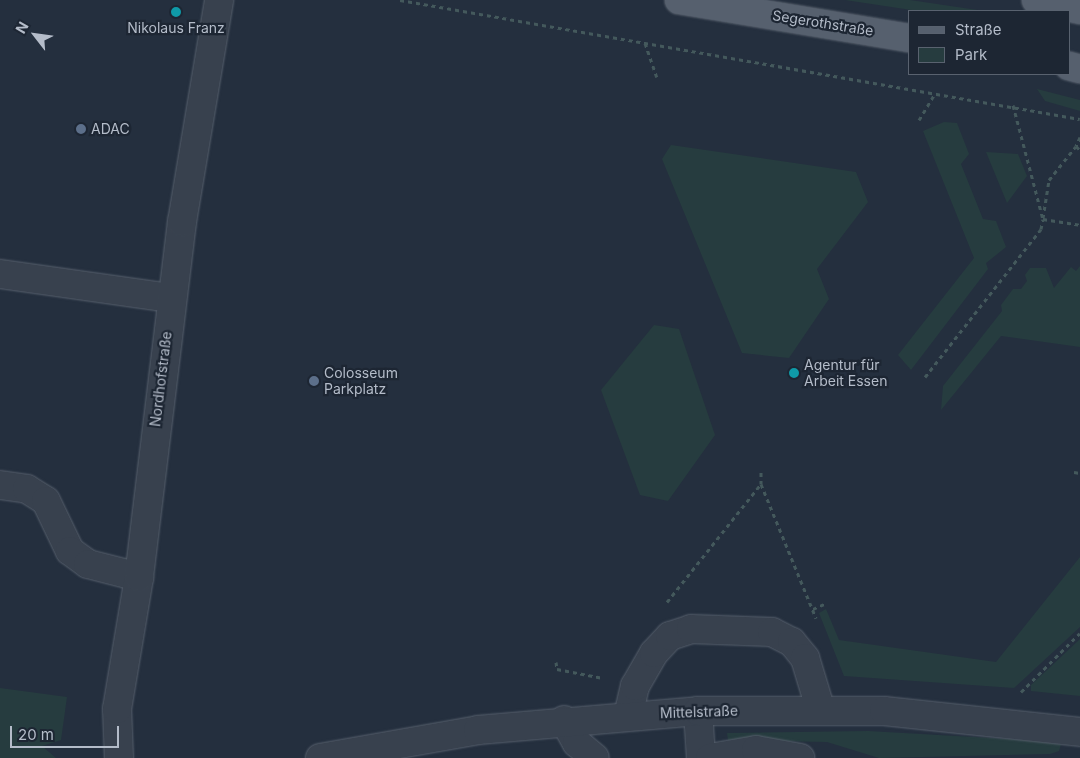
<!DOCTYPE html>
<html>
<head>
<meta charset="utf-8">
<style>
  body { margin:0 }
  #map { position:relative; width:1080px; height:758px; overflow:hidden; background:#242f3e; font-family:Inter,sans-serif }
  div>[style] { position:absolute }
  [style*='--x'] { left:calc(var(--x)*1px); top:calc(var(--y)*1px); width:calc(var(--w)*1px); rotate:calc(var(--a)*1deg) }
  .green>* { inset:0; background:#263c3f }
  .path>* { height:3px; margin-top:-1.5px; transform-origin:0; background:repeating-linear-gradient(90deg,#44595c 0 4px,transparent 0 8px) }
  .roads { filter:drop-shadow(0 0 1px #565f6c) drop-shadow(0 0 1px #565f6c) }
  .minor>* { height:28px; margin:-14px; padding:0 14px; transform-origin:14px; border-radius:14px; background:#38414e }
  .major>* { height:28px; margin:-14px; padding:0 14px; transform-origin:14px; border-radius:14px; background:#56606e }
  .dots>* { width:14px; height:14px; translate:-50% -50%; box-sizing:border-box; border:2px solid #1d2633; border-radius:50% }
  span { translate:-50% -50%; white-space:nowrap; text-align:center; line-height:1.15; -webkit-text-stroke:4.5px #1d2633; paint-order:stroke }
  .street-label { font-size:14px; color:#b4bcc9 }
  .poi-label { font-size:14px; color:#b4bcc9 }
  .left { translate:0 -50%; text-align:left }
  .legend { position:absolute; left:908px; top:10px; width:162px; height:65px; box-sizing:border-box; background:#1d2633; border:1px solid #59626f; margin:0; padding:6px 9px; list-style:none; font-size:15px; color:#b4bcc9 }
  .legend li { display:flex; align-items:center; gap:10px; height:25px }
  .legend b { width:25px; border:1px solid #59626f }
  .north { position:absolute; left:10px; top:10px; width:50px; height:50px; -webkit-text-stroke:4px #1d2633; paint-order:stroke; rotate:300deg; font-size:14px; font-weight:700; line-height:20px; text-align:center; color:#b4bcc9 }
  .north::after { content:''; display:block; margin:auto; width:18px; height:22px; background:#b4bcc9; clip-path:polygon(50% 0,100% 100%,50% 72%,0 100%) }
  .scale { position:absolute; left:10px; top:726px; width:109px; height:22px; box-sizing:border-box; border:2px solid #b4bcc9; border-top:0; padding-left:6px; font-size:15px; line-height:18px; white-space:nowrap; color:#b4bcc9; -webkit-text-stroke:4px #1d2633; paint-order:stroke }
</style>
</head>
<body>
<div id="map">
  <div class="green">
    <i style="clip-path:polygon(845px 0,910px 0,984px 11px,918px 11px)"></i>
    <i style="clip-path:polygon(1037px 89px,1080px 100px,1080px 111px,1045px 101px)"></i>
    <i style="clip-path:polygon(944px 122px,957px 123px,969px 154px,961px 164px,983px 219px,996px 221px,1006px 247px,986px 263px,988px 269px,911px 370px,898px 355px,974px 258px,923px 131px)"></i>
    <i style="clip-path:polygon(671px 145px,856px 172px,868px 202px,817px 269px,829px 299px,789px 358px,742px 353px,662px 159px)"></i>
    <i style="clip-path:polygon(986px 152px,1018px 154px,1027px 176px,1007px 203px)"></i>
    <i style="clip-path:polygon(1080px 266px,1080px 347px,1001px 336px,941px 410px,943px 386px,1002px 311px,1001px 305px,1013px 289px,1021px 289px,1027px 281px,1025px 275px,1030px 268px,1046px 268px,1054px 288px,1071px 267px,1076px 271px)"></i>
    <i style="clip-path:polygon(654px 325px,679px 329px,715px 435px,668px 501px,640px 495px,601px 390px)"></i>
    <i style="clip-path:polygon(1080px 557px,1080px 627px,1014px 688px,844px 676px,819px 613px,826px 609px,839px 640px,996px 662px)"></i>
    <i style="clip-path:polygon(1080px 639px,1080px 696px,1031px 691px,1031px 685px)"></i>
    <i style="clip-path:polygon(0 688px,67px 697px,61px 740px,42px 746px,56px 758px,0 758px)"></i>
    <i style="clip-path:polygon(868px 731px,1047px 741px,1061px 744px,1059px 751px,1050px 754px,879px 758px,827px 742px,728px 740px,727px 733px)"></i>
  </div>
  <div class="path">
    <i style="--x:400;--y:0;--w:690;--a:9.93"></i>
    <i style="--x:645;--y:43;--w:36;--a:71"></i>
    <i style="--x:1013;--y:105;--w:118;--a:75.3"></i>
    <i style="--x:919;--y:120;--w:31;--a:-59"></i>
    <i style="--x:1080;--y:137;--w:10;--a:114"></i>
    <i style="--x:1076;--y:146;--w:6;--a:45"></i>
    <i style="--x:1043;--y:218;--w:38;--a:-81"></i>
    <i style="--x:1049;--y:180;--w:43;--a:-51.5"></i>
    <i style="--x:925;--y:377;--w:188;--a:-51.9"></i>
    <i style="--x:1041;--y:229;--w:10;--a:-79"></i>
    <i style="--x:1043;--y:219;--w:37;--a:9"></i>
    <i style="--x:1074;--y:472;--w:6;--a:9"></i>
    <i style="--x:761;--y:484;--w:12;--a:-90"></i>
    <i style="--x:667;--y:602;--w:151;--a:-51.5"></i>
    <i style="--x:761;--y:484;--w:145;--a:67.7"></i>
    <i style="--x:813;--y:609;--w:12;--a:-24"></i>
    <i style="--x:556;--y:662;--w:7;--a:82"></i>
    <i style="--x:557;--y:669;--w:47;--a:11.1"></i>
    <i style="--x:1021;--y:692;--w:83;--a:-45"></i>
  </div>
  <div class="roads">
    <div class="minor">
      <i style="--x:0;--y:274;--w:173;--a:8"></i>
      <i style="--x:0;--y:485;--w:27;--a:8"></i>
      <i style="--x:27;--y:489;--w:22;--a:32"></i>
      <i style="--x:46;--y:501;--w:55;--a:64.4"></i>
      <i style="--x:70;--y:551;--w:22;--a:36"></i>
      <i style="--x:88;--y:564;--w:53;--a:14.3"></i>
      <i style="--x:698;--y:711;--w:47;--a:86.3"></i>
      <i style="--x:628;--y:716;--w:31;--a:-77"></i>
      <i style="--x:635;--y:686;--w:38;--a:-60"></i>
      <i style="--x:654;--y:653;--w:23;--a:-47"></i>
      <i style="--x:670;--y:636;--w:22;--a:-18"></i>
      <i style="--x:691;--y:629;--w:81;--a:2.1"></i>
      <i style="--x:772;--y:632;--w:22;--a:27"></i>
      <i style="--x:792;--y:642;--w:21;--a:51"></i>
      <i style="--x:805;--y:658;--w:55;--a:73.2"></i>
      <i style="--x:564;--y:720;--w:26;--a:61"></i>
      <i style="--x:577;--y:743;--w:23;--a:40"></i>
      <i style="--x:119;--y:758;--w:49;--a:-92.3"></i>
      <i style="--x:117;--y:709;--w:134;--a:-80.5"></i>
      <i style="--x:139;--y:577;--w:358;--a:-83.1"></i>
      <i style="--x:182;--y:222;--w:225;--a:-80.5"></i>
      <i style="--x:320;--y:758;--w:160;--a:-10"></i>
      <i style="--x:478;--y:730;--w:221;--a:-4.9"></i>
      <i style="--x:698;--y:711;--w:186;--a:0"></i>
      <i style="--x:884;--y:711;--w:197;--a:6.1"></i>
      <i style="--x:710;--y:758;--w:47;--a:-9.9"></i>
      <i style="--x:756;--y:750;--w:45;--a:10.3"></i>
    </div>
    <div class="major">
      <i style="--x:679;--y:0;--w:233;--a:9.4"></i>
      <i style="--x:1036;--y:0;--w:45;--a:12.8"></i>
      <i style="--x:1069;--y:66;--w:11;--a:15"></i>
    </div>
  </div>
  <div class="dots">
    <i style="left:176px;top:12px;background:#0f9aa8"></i>
    <i style="left:81px;top:129px;background:#5c6f8a"></i>
    <i style="left:794px;top:373px;background:#0f9aa8"></i>
    <i style="left:314px;top:381px;background:#5c6f8a"></i>
  </div>
  <div class="street-label">
    <span style="left:823px;top:23px;rotate:9deg">Segerothstraße</span>
    <span style="left:161px;top:379px;rotate:-83deg">Nordhofstraße</span>
    <span style="left:699px;top:712px;rotate:-2deg">Mittelstraße</span>
  </div>
  <div class="poi-label">
    <span style="left:176px;top:28px">Nikolaus Franz</span>
    <span class="left" style="left:91px;top:129px">ADAC</span>
    <span class="left" style="left:804px;top:373px">Agentur für<br>Arbeit Essen</span>
    <span class="left" style="left:324px;top:381px">Colosseum<br>Parkplatz</span>
  </div>
  <ul class="legend">
  <li><b style="height:6px;background:#56606e"></b>Straße</li>
  <li><b style="height:14px;background:#263c3f"></b>Park</li>
  </ul>
  <div class="north">N</div>
  <div class="scale">20 m</div>
</div>
</body>
</html>
